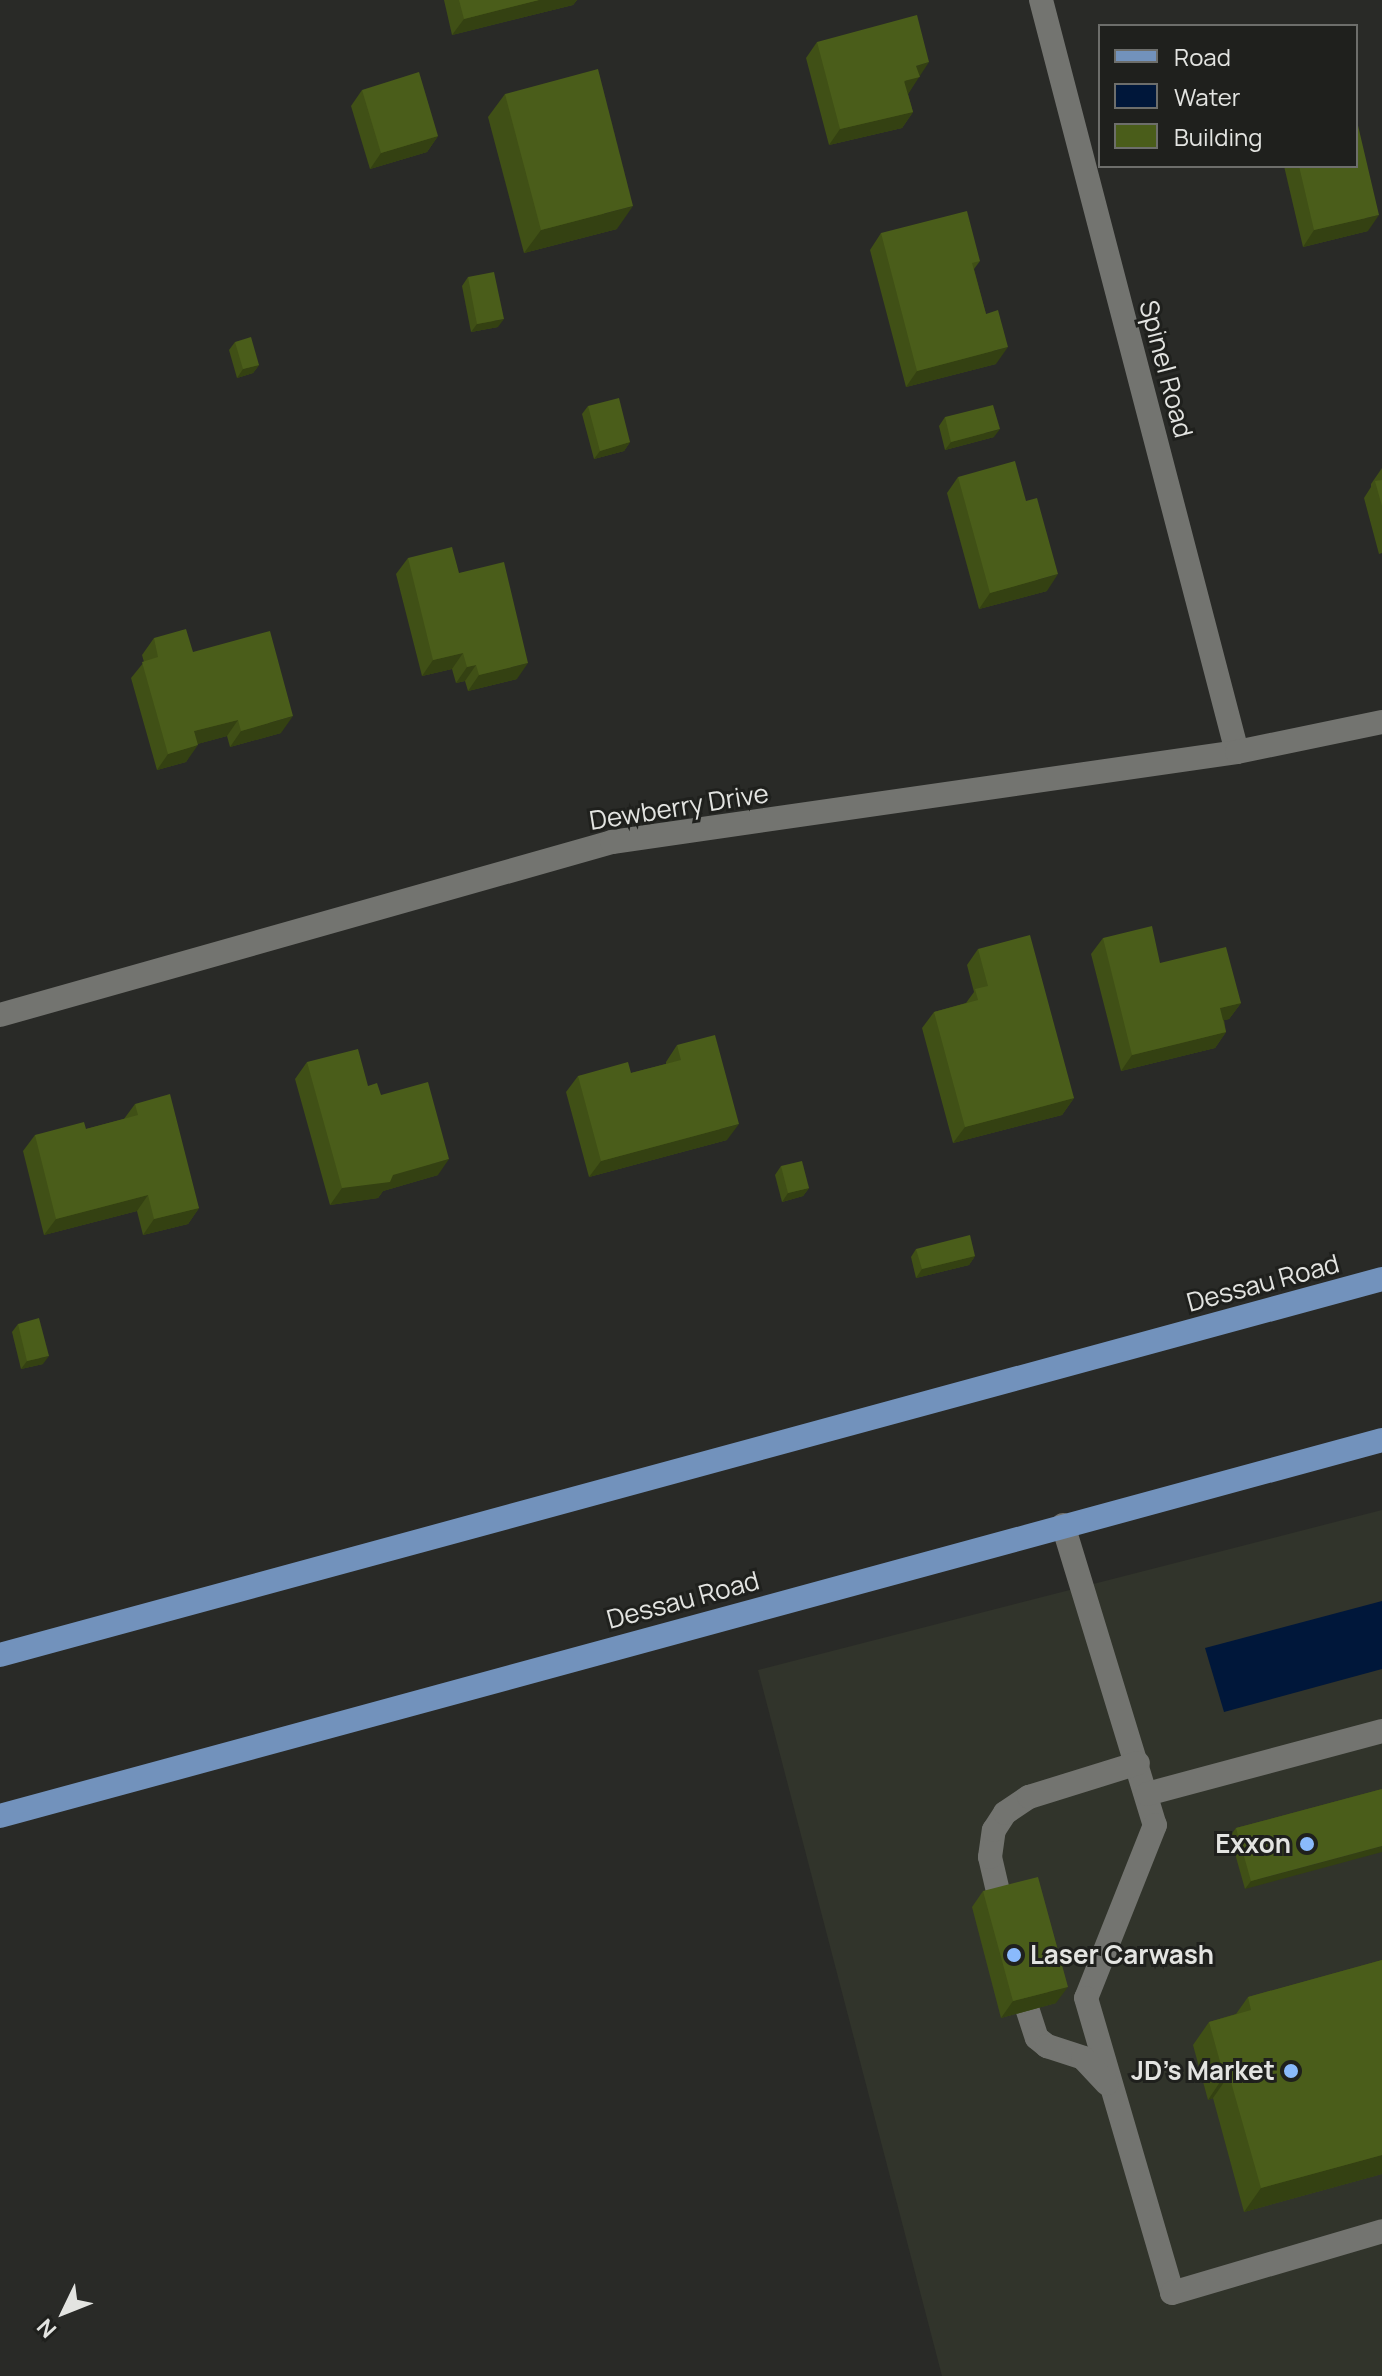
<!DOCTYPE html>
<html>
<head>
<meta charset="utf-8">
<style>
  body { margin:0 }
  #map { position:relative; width:1382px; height:2376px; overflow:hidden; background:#292a27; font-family:Manrope,sans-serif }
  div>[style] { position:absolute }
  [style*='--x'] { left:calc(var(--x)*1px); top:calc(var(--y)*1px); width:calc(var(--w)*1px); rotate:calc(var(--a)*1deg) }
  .built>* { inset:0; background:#31342b }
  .water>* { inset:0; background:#00173a }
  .minor>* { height:24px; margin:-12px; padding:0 12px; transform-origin:12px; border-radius:12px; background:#737470 }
  .major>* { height:24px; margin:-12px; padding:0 12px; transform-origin:12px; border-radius:12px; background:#7292bc }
  .wall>* { inset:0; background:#405016 }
  .shaded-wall>* { inset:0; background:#344112 }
  .building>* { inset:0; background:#4a5d1a }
  .dots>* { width:22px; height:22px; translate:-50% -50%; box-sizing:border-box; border:4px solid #1f201d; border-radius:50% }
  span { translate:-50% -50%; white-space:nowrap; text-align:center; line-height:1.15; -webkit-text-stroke:6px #1f201d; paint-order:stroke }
  .street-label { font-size:26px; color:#e3e4e1 }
  .poi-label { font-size:26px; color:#e3e4e1; font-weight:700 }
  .right { translate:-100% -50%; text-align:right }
  .left { translate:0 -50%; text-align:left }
  .legend { position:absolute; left:1098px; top:24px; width:260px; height:144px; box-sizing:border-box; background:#1f201d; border:2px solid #6d6e6b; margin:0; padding:10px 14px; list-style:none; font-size:24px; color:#e3e4e1 }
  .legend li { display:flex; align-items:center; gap:16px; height:40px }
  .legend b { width:40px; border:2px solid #6d6e6b }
  .north { position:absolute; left:24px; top:2272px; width:80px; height:80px; -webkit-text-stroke:6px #1f201d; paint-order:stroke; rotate:227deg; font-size:22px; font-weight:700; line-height:32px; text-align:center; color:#e3e4e1 }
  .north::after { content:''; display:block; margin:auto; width:28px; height:36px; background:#e3e4e1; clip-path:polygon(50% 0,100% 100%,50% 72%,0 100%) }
</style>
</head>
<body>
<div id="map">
  <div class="built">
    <i style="clip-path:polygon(1382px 1510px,1382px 2376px,942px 2376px,758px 1670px)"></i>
  </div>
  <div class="water">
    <i style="clip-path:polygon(1382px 1601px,1382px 1669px,1224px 1712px,1205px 1648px)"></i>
  </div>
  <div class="minor">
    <i style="--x:1041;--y:0;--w:777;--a:75.39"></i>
    <i style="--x:0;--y:1015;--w:636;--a:-15.78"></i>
    <i style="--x:612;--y:842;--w:631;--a:-8.19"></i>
    <i style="--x:1237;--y:752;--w:148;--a:-11.7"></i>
    <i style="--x:1063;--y:1525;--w:314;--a:73"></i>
    <i style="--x:1155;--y:1825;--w:186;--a:111.7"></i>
    <i style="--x:1086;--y:1998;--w:307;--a:73.7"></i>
    <i style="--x:1172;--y:2293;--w:219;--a:-16.4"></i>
    <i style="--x:1147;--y:1794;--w:243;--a:-15"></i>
    <i style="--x:1000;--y:1900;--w:44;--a:-103.1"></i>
    <i style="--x:990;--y:1857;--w:27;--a:-82"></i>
    <i style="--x:994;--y:1830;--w:20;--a:-57"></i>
    <i style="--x:1005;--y:1813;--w:29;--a:-34"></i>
    <i style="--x:1029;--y:1797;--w:114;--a:-17.3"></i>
    <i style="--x:1028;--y:2011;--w:28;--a:72"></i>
    <i style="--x:1037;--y:2038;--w:13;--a:39"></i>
    <i style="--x:1047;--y:2046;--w:38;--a:18"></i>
    <i style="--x:1083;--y:2058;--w:35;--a:47"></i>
  </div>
  <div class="major">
    <i style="--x:0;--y:1655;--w:1432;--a:-15.22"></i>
    <i style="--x:0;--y:1816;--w:1432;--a:-15.22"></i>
  </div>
  <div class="wall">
    <i style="clip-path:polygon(444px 0,577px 0,573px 5px,452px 35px)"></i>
    <i style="clip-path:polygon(817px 42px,919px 76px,908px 94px,913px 112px,902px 128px,829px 145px,806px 58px)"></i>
    <i style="clip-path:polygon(362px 90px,438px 136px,427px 152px,370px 169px,351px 106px)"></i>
    <i style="clip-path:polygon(505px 94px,617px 229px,524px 253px,488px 117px)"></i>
    <i style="clip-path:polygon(1284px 166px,1356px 166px,1368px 231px,1303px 247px)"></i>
    <i style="clip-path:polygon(881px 233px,980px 261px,974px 269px,986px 314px,996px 364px,906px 387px,870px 250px)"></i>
    <i style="clip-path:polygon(468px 277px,498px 327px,471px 332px,462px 286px)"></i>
    <i style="clip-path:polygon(235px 342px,259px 365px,253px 373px,237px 378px,229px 350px)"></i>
    <i style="clip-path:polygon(588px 406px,630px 442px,624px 451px,594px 459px,582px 414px)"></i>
    <i style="clip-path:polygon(945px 417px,994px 437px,945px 450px,939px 426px)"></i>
    <i style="clip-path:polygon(1382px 468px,1382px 553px,1379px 554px,1364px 498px,1371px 487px,1371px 484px)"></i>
    <i style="clip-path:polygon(958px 477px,1047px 591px,979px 609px,947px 493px)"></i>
    <i style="clip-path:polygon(408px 558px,459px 573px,517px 679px,468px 691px,465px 681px,456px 683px,452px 669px,422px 676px,396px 574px)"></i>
    <i style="clip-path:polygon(154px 638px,193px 652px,281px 733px,230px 747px,227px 736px,197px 744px,186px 762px,157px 770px,131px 678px,144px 662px,142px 655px)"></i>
    <i style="clip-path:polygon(1103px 938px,1160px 963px,1241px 1003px,1229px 1019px,1224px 1020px,1226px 1032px,1215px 1048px,1121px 1071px,1091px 954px)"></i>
    <i style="clip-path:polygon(978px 949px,1074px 1098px,1062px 1115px,953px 1143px,922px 1028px,934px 1012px,966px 1003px,974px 992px,967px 965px)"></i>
    <i style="clip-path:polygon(677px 1045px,727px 1140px,589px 1177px,566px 1092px,578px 1076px,631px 1073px,666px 1064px,666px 1062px)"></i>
    <i style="clip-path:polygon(307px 1062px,368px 1086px,381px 1095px,438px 1175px,383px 1191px,378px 1198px,330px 1205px,295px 1079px)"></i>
    <i style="clip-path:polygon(135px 1104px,199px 1208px,188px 1224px,143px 1235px,137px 1211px,44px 1235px,23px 1151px,35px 1135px,86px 1129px,124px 1119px)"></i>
    <i style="clip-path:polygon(781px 1166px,809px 1188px,803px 1196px,782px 1202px,775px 1175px)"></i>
    <i style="clip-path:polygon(916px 1249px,975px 1256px,969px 1265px,916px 1278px,911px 1257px)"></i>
    <i style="clip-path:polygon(18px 1324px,43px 1364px,21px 1369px,12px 1332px)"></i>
    <i style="clip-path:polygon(1382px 1789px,1245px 1889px,1230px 1836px,1236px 1828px)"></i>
    <i style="clip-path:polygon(983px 1891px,1056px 2003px,1001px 2018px,972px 1907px)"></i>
    <i style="clip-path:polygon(1382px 1960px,1382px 2174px,1244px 2212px,1213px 2098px,1208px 2100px,1193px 2045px,1209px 2022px,1236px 2014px,1248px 1997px)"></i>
  </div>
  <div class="shaded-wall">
    <i style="clip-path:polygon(539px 0,577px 0,573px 5px,452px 35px,464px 19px)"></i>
    <i style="clip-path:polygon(929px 62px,908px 94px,893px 98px,916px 66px)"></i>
    <i style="clip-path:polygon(913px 112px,902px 128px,829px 145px,840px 129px)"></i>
    <i style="clip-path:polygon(438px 136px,427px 152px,370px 169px,381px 153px)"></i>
    <i style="clip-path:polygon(633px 206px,617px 229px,524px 253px,541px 230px)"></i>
    <i style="clip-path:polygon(1379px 215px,1368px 231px,1303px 247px,1314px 230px)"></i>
    <i style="clip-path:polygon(504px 319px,498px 327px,471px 332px,477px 324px)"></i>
    <i style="clip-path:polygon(1008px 347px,996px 364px,906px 387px,917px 371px)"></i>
    <i style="clip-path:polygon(259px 365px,253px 373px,237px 378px,243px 369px)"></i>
    <i style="clip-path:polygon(1000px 429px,994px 437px,945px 450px,951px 442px)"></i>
    <i style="clip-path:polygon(630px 442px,624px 451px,594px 459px,600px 451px)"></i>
    <i style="clip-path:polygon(1058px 574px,1047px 591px,979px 609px,990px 593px)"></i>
    <i style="clip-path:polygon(463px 653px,452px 669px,422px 676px,433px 660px)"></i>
    <i style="clip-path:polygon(528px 663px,517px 679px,468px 691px,479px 675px)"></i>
    <i style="clip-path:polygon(476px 665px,465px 681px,456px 683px,467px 667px)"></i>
    <i style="clip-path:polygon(293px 716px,281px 733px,230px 747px,241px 731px)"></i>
    <i style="clip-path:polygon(238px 720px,227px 736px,183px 748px,194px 731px)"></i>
    <i style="clip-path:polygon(198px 745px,186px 762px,157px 770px,168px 754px)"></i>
    <i style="clip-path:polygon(1241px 1003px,1229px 1019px,1209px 1024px,1220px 1008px)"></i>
    <i style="clip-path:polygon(1226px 1032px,1215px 1048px,1121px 1071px,1132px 1055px)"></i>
    <i style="clip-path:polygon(1074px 1098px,1062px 1115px,953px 1143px,965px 1127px)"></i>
    <i style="clip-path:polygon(739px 1124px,727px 1140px,589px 1177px,601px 1161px)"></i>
    <i style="clip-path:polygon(449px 1159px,438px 1175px,383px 1191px,378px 1198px,330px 1205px,342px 1188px)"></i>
    <i style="clip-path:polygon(809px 1188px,803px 1196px,782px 1202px,788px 1193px)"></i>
    <i style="clip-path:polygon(148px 1195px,137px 1211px,44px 1235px,56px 1219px)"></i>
    <i style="clip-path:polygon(199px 1208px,188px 1224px,143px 1235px,154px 1219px)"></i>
    <i style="clip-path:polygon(975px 1256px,969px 1265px,916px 1278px,922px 1269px)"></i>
    <i style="clip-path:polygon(49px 1356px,43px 1364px,21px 1369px,27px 1361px)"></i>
    <i style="clip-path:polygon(1382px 1846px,1382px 1852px,1245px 1889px,1251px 1881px)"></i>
    <i style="clip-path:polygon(1068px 1987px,1056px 2003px,1001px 2018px,1013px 2001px)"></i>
    <i style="clip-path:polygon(1229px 2075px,1213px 2098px,1208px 2100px,1224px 2076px)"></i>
    <i style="clip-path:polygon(1382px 2155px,1382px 2174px,1244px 2212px,1261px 2188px)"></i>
  </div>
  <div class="building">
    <i style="clip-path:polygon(459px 0,539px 0,464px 19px)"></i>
    <i style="clip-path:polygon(917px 15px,929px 62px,916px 66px,920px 77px,904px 81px,913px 112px,840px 129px,817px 42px)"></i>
    <i style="clip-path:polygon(598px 69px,633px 206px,541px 230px,505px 94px)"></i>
    <i style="clip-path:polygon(419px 72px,438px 136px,381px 153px,362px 90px)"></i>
    <i style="clip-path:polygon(1356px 117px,1379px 215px,1314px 230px,1299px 166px,1356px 166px)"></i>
    <i style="clip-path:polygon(967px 211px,980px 261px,972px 263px,986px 314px,998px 310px,1008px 347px,917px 371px,881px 233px)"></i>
    <i style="clip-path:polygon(494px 272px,504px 319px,477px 324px,468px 277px)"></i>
    <i style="clip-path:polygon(251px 337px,259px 365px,243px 369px,235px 342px)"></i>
    <i style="clip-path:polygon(619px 398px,630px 442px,600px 451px,588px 406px)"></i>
    <i style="clip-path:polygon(993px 405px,1000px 429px,951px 442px,945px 417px)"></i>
    <i style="clip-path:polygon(1015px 461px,1026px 501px,1037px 498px,1058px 574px,990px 593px,958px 477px)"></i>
    <i style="clip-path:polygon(1382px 480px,1382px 506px,1375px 481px)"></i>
    <i style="clip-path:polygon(452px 547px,459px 573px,504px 562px,528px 663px,479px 675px,476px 665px,467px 667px,463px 653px,433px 660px,408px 558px)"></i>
    <i style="clip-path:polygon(186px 629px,193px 652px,270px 631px,293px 716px,241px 731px,238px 720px,194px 731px,198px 745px,168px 754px,142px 662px,158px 657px,154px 638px)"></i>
    <i style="clip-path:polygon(1152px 926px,1160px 963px,1226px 947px,1241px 1003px,1220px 1008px,1226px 1032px,1132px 1055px,1103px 938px)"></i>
    <i style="clip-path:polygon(1030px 935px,1074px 1098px,965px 1127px,934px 1012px,978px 1000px,975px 989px,988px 986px,978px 949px)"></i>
    <i style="clip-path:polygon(715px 1035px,739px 1124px,601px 1161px,578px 1076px,628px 1062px,631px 1073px,681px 1060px,677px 1045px)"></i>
    <i style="clip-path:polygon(358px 1049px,368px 1086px,377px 1083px,381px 1095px,428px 1082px,449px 1159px,393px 1175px,390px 1182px,342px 1188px,307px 1062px)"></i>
    <i style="clip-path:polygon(170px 1094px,199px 1208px,154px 1219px,148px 1195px,56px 1219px,35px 1135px,84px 1122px,86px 1129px,138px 1115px,135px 1104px)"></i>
    <i style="clip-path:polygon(802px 1161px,809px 1188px,788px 1193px,781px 1166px)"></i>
    <i style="clip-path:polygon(970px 1235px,975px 1256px,922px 1269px,916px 1249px)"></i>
    <i style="clip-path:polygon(39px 1318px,49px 1356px,27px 1361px,18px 1324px)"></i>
    <i style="clip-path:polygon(1382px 1789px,1382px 1846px,1251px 1881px,1236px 1828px)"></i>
    <i style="clip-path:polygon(1038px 1877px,1068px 1987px,1013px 2001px,983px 1891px)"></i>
    <i style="clip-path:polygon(1382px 1960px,1382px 2155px,1261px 2188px,1229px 2075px,1224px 2076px,1209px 2022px,1251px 2010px,1248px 1997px)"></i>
  </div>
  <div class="dots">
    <i style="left:1307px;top:1844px;background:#8abafc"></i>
    <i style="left:1014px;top:1955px;background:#8abafc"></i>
    <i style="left:1291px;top:2071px;background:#8abafc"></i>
  </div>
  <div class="street-label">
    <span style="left:1166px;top:369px;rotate:75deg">Spinel Road</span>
    <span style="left:679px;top:807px;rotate:-9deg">Dewberry Drive</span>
    <span style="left:1263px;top:1283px;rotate:-15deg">Dessau Road</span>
    <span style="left:683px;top:1600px;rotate:-15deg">Dessau Road</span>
  </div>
  <div class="poi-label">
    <span class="right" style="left:1291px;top:1844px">Exxon</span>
    <span class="left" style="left:1030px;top:1955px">Laser Carwash</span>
    <span class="right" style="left:1275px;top:2071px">JD's Market</span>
  </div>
  <ul class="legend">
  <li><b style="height:10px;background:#7292bc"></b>Road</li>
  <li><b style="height:22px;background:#00173a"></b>Water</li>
  <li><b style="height:22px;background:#4a5d1a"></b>Building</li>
  </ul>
  <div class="north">N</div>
</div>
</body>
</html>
